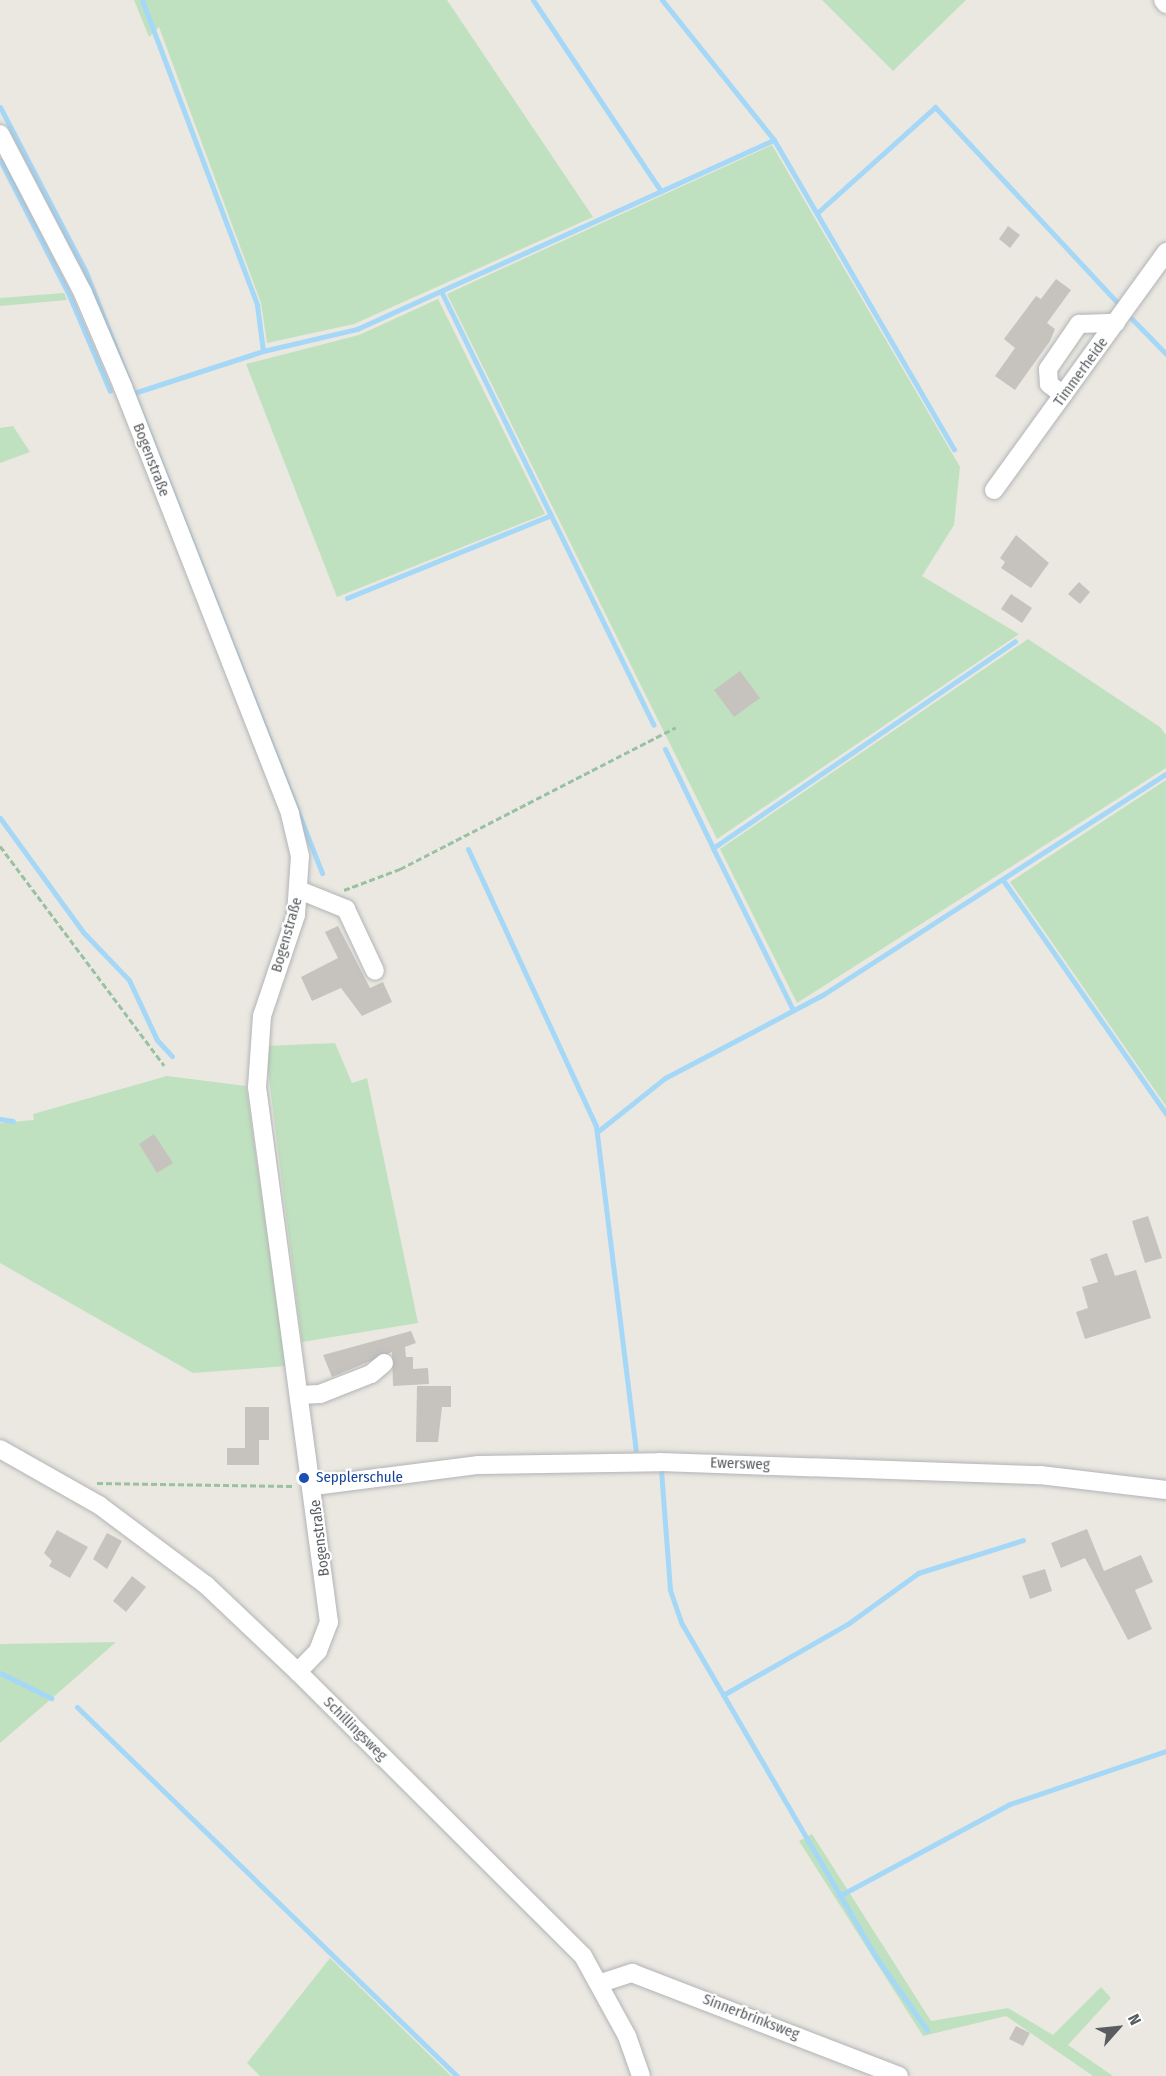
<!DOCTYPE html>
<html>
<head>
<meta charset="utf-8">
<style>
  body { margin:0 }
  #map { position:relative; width:1166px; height:2076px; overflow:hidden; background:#ebe8e1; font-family:"Fira Sans Condensed",sans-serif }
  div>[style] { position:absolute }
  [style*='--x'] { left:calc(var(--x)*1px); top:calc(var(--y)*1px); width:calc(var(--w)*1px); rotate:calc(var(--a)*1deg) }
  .green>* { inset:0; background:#c0e1bf }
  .stream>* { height:5px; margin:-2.5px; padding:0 2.5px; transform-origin:2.5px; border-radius:2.5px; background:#a5d7f7 }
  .building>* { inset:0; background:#c6c3be }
  .path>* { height:3px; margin-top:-1.5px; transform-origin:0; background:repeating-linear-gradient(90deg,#99c1a2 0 6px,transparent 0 9px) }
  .roads { filter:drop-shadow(0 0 2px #b1b4b7) drop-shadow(0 0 2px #b1b4b7) }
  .minor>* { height:18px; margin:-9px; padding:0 9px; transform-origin:9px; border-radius:9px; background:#fff }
  .dots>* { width:16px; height:16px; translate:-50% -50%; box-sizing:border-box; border:3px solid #fff; border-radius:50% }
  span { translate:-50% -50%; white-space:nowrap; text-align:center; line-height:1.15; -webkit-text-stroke:4.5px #fff; paint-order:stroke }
  .street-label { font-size:15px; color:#595d60 }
  .transit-label { font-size:15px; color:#164399 }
  .left { translate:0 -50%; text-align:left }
  .north { position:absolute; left:1088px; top:1998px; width:60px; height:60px; -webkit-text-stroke:4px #fff; paint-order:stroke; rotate:63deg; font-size:16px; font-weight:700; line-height:24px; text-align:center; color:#595d60 }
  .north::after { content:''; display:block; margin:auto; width:21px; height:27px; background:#595d60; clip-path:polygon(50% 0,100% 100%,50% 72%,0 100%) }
</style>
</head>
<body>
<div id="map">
  <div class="green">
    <i style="clip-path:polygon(134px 0,447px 0,593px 217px,354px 324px,267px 343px,261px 303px,159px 27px,149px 37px)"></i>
    <i style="clip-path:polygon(822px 0,966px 0,893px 71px)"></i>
    <i style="clip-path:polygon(772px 145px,960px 467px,954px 525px,922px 576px,1019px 634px,717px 839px,447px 294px)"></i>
    <i style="clip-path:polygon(64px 293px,67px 300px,0 306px,0 298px)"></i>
    <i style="clip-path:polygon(438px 299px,545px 514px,337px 597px,246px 364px,359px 335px)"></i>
    <i style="clip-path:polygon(13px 426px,30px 452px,0 463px,0 428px)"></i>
    <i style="clip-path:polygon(1028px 639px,1160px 727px,1166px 735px,1166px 768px,797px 1003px,720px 849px)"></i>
    <i style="clip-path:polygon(1166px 780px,1166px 1106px,1010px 882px)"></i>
    <i style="clip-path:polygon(335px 1043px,352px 1083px,367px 1078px,418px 1323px,302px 1342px,265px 1046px)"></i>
    <i style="clip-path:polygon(167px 1076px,246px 1086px,286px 1366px,193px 1373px,0 1263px,0 1123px,34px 1120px,33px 1114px)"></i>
    <i style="clip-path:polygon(116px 1642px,65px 1687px,0 1743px,0 1644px)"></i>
    <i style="clip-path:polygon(812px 1834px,931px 2021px,1008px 2008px,1053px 2035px,1101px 1987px,1111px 1998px,1068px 2045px,1113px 2076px,1093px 2076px,1006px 2016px,923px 2036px,799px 1841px)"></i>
    <i style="clip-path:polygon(330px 1958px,451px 2076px,260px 2076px,247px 2063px)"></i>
  </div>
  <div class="stream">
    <i style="--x:142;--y:0;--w:326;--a:69.3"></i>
    <i style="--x:257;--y:305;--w:46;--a:82.6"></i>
    <i style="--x:533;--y:0;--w:230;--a:56.2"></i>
    <i style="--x:662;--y:0;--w:179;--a:51.3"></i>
    <i style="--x:774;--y:140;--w:358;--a:59.8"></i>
    <i style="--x:0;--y:107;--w:184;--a:62.5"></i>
    <i style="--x:85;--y:270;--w:648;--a:68.54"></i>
    <i style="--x:0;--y:160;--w:152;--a:62.9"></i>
    <i style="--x:69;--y:295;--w:104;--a:66.9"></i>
    <i style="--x:817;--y:213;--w:159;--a:-41.9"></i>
    <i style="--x:935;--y:107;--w:270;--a:47"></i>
    <i style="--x:441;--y:291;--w:483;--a:63.9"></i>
    <i style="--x:1132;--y:319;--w:49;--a:45.8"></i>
    <i style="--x:137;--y:392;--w:133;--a:-18"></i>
    <i style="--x:263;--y:351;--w:97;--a:-13.2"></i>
    <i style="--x:357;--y:329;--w:458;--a:-24.4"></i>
    <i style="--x:347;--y:598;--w:220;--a:-22.1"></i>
    <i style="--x:665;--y:749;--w:110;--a:64.1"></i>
    <i style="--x:0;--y:818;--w:141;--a:53.9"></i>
    <i style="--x:83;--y:932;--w:66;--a:46.2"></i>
    <i style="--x:129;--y:980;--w:66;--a:65"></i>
    <i style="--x:157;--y:1040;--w:22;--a:47"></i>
    <i style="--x:468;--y:849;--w:305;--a:65.2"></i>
    <i style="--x:596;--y:1126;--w:326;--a:83"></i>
    <i style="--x:1003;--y:880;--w:285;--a:55.1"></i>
    <i style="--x:793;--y:1010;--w:181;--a:-116.3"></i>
    <i style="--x:713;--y:848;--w:366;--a:-34.4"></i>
    <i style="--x:0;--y:1119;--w:13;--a:9"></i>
    <i style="--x:597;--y:1132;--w:87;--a:-38.5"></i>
    <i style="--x:665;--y:1078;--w:180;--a:-27.8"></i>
    <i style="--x:824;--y:994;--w:407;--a:-32.8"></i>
    <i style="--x:661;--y:1470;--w:120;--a:85.7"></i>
    <i style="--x:670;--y:1590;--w:36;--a:71"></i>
    <i style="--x:682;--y:1624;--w:385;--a:59.8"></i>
    <i style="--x:876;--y:1957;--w:89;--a:55.1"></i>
    <i style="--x:0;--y:1673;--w:57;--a:26.1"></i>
    <i style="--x:723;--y:1695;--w:145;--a:-29.7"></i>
    <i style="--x:849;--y:1623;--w:85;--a:-35.9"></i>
    <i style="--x:918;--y:1573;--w:110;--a:-17.4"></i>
    <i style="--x:77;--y:1707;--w:530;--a:44.16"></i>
    <i style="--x:839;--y:1896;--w:194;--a:-28.3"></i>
    <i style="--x:1010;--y:1804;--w:165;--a:-18.8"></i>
  </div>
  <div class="building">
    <i style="clip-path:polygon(1008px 226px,1020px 235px,1010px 248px,999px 239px)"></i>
    <i style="clip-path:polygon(1056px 279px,1071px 290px,1047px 323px,1055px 329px,1050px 341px,1015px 390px,995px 376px,1015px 348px,1004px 339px,1036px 296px,1041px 299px)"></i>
    <i style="clip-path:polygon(1016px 535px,1049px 563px,1031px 588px,1001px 568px,1005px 562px,1000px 558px)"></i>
    <i style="clip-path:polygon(1079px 582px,1090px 592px,1080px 604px,1068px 594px)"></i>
    <i style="clip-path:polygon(1011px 594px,1032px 608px,1022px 623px,1001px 609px)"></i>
    <i style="clip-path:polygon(740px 671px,760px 698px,734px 717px,714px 690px)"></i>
    <i style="clip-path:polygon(338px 926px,370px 988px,383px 982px,392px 1002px,362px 1016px,341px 988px,312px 1001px,301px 977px,338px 958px,325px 932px)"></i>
    <i style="clip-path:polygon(154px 1134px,173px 1163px,157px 1173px,139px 1144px)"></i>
    <i style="clip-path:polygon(1148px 1216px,1162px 1258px,1145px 1263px,1132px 1221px)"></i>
    <i style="clip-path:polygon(1107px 1253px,1115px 1276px,1136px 1270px,1151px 1318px,1085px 1339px,1076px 1312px,1088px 1308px,1082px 1287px,1098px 1282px,1090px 1259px)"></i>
    <i style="clip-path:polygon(411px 1331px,416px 1343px,405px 1347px,406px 1357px,413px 1357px,413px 1369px,428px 1368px,429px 1384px,393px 1386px,392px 1352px,332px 1377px,323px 1355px)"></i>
    <i style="clip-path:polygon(417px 1386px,451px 1386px,451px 1407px,442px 1407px,438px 1442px,416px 1442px)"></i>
    <i style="clip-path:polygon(245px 1407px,269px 1407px,269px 1440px,259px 1440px,259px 1465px,227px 1465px,227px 1448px,245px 1448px)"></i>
    <i style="clip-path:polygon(1087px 1529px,1104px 1571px,1141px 1555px,1153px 1582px,1135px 1590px,1152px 1629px,1128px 1640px,1085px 1558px,1061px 1568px,1051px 1543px)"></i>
    <i style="clip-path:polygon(57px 1530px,88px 1547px,70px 1578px,49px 1566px,52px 1561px,44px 1553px)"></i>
    <i style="clip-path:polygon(107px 1533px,122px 1541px,107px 1569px,93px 1559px)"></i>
    <i style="clip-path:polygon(1045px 1569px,1052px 1591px,1030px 1599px,1022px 1576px)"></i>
    <i style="clip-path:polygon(132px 1576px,146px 1587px,126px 1612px,113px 1601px)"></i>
    <i style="clip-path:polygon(1016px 2026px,1030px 2033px,1023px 2046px,1009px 2039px)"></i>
  </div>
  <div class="path">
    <i style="--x:0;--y:846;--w:274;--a:53.2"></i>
    <i style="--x:344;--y:890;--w:60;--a:-20.6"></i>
    <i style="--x:400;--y:869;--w:310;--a:-27.2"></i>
    <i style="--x:97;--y:1483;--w:197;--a:0.9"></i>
  </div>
  <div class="roads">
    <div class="minor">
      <i style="--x:1163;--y:0;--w:5;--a:53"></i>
      <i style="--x:0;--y:134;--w:179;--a:62.4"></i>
      <i style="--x:83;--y:293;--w:102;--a:66.9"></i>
      <i style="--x:123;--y:387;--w:458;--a:68.6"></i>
      <i style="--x:290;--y:814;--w:43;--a:76.6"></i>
      <i style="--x:300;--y:856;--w:59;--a:93.9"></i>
      <i style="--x:296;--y:915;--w:107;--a:108.6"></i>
      <i style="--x:262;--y:1016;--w:71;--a:94"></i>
      <i style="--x:257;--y:1087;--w:540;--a:82.34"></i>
      <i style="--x:329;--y:1622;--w:31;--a:111"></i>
      <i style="--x:318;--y:1651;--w:29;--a:134"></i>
      <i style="--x:1063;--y:395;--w:18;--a:-142"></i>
      <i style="--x:1049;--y:384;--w:15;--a:-94"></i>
      <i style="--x:1048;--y:369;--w:55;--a:-55.4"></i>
      <i style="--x:1079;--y:324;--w:37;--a:-2"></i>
      <i style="--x:994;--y:490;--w:294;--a:-54.1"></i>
      <i style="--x:299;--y:890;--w:51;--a:22"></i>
      <i style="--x:346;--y:909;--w:68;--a:64.9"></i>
      <i style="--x:299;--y:1395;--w:21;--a:-3"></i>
      <i style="--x:320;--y:1394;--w:55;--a:-21.4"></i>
      <i style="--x:371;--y:1374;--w:17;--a:-40"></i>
      <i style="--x:0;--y:1449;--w:114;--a:29.5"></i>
      <i style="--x:99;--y:1505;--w:134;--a:36.8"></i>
      <i style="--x:206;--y:1585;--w:127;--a:43.4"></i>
      <i style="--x:298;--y:1672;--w:402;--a:44.9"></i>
      <i style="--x:583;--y:1956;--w:91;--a:61.2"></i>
      <i style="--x:627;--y:2036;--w:42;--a:70.7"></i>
      <i style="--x:314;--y:1486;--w:166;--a:-7.3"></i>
      <i style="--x:479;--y:1465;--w:181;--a:-0.9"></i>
      <i style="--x:660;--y:1462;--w:380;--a:2"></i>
      <i style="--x:1040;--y:1475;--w:127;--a:6.8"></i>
      <i style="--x:601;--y:1983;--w:33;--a:-18"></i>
      <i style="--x:632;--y:1973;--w:286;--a:21.1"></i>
    </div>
  </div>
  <div class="dots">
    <i style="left:304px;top:1478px;background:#1a4fb4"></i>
  </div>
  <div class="street-label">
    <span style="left:1081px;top:372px;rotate:-54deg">Timmerheide</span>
    <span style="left:151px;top:460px;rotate:69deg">Bogenstraße</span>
    <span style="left:287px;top:935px;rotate:-74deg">Bogenstraße</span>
    <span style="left:740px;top:1464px;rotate:2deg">Ewersweg</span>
    <span style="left:320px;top:1538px;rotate:-97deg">Bogenstraße</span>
    <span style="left:355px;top:1729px;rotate:45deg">Schillingsweg</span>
    <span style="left:751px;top:2017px;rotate:21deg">Sinnerbrinksweg</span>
  </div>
  <div class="transit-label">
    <span class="left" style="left:316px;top:1478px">Sepplerschule</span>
  </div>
  <div class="north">N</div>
</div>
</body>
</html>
